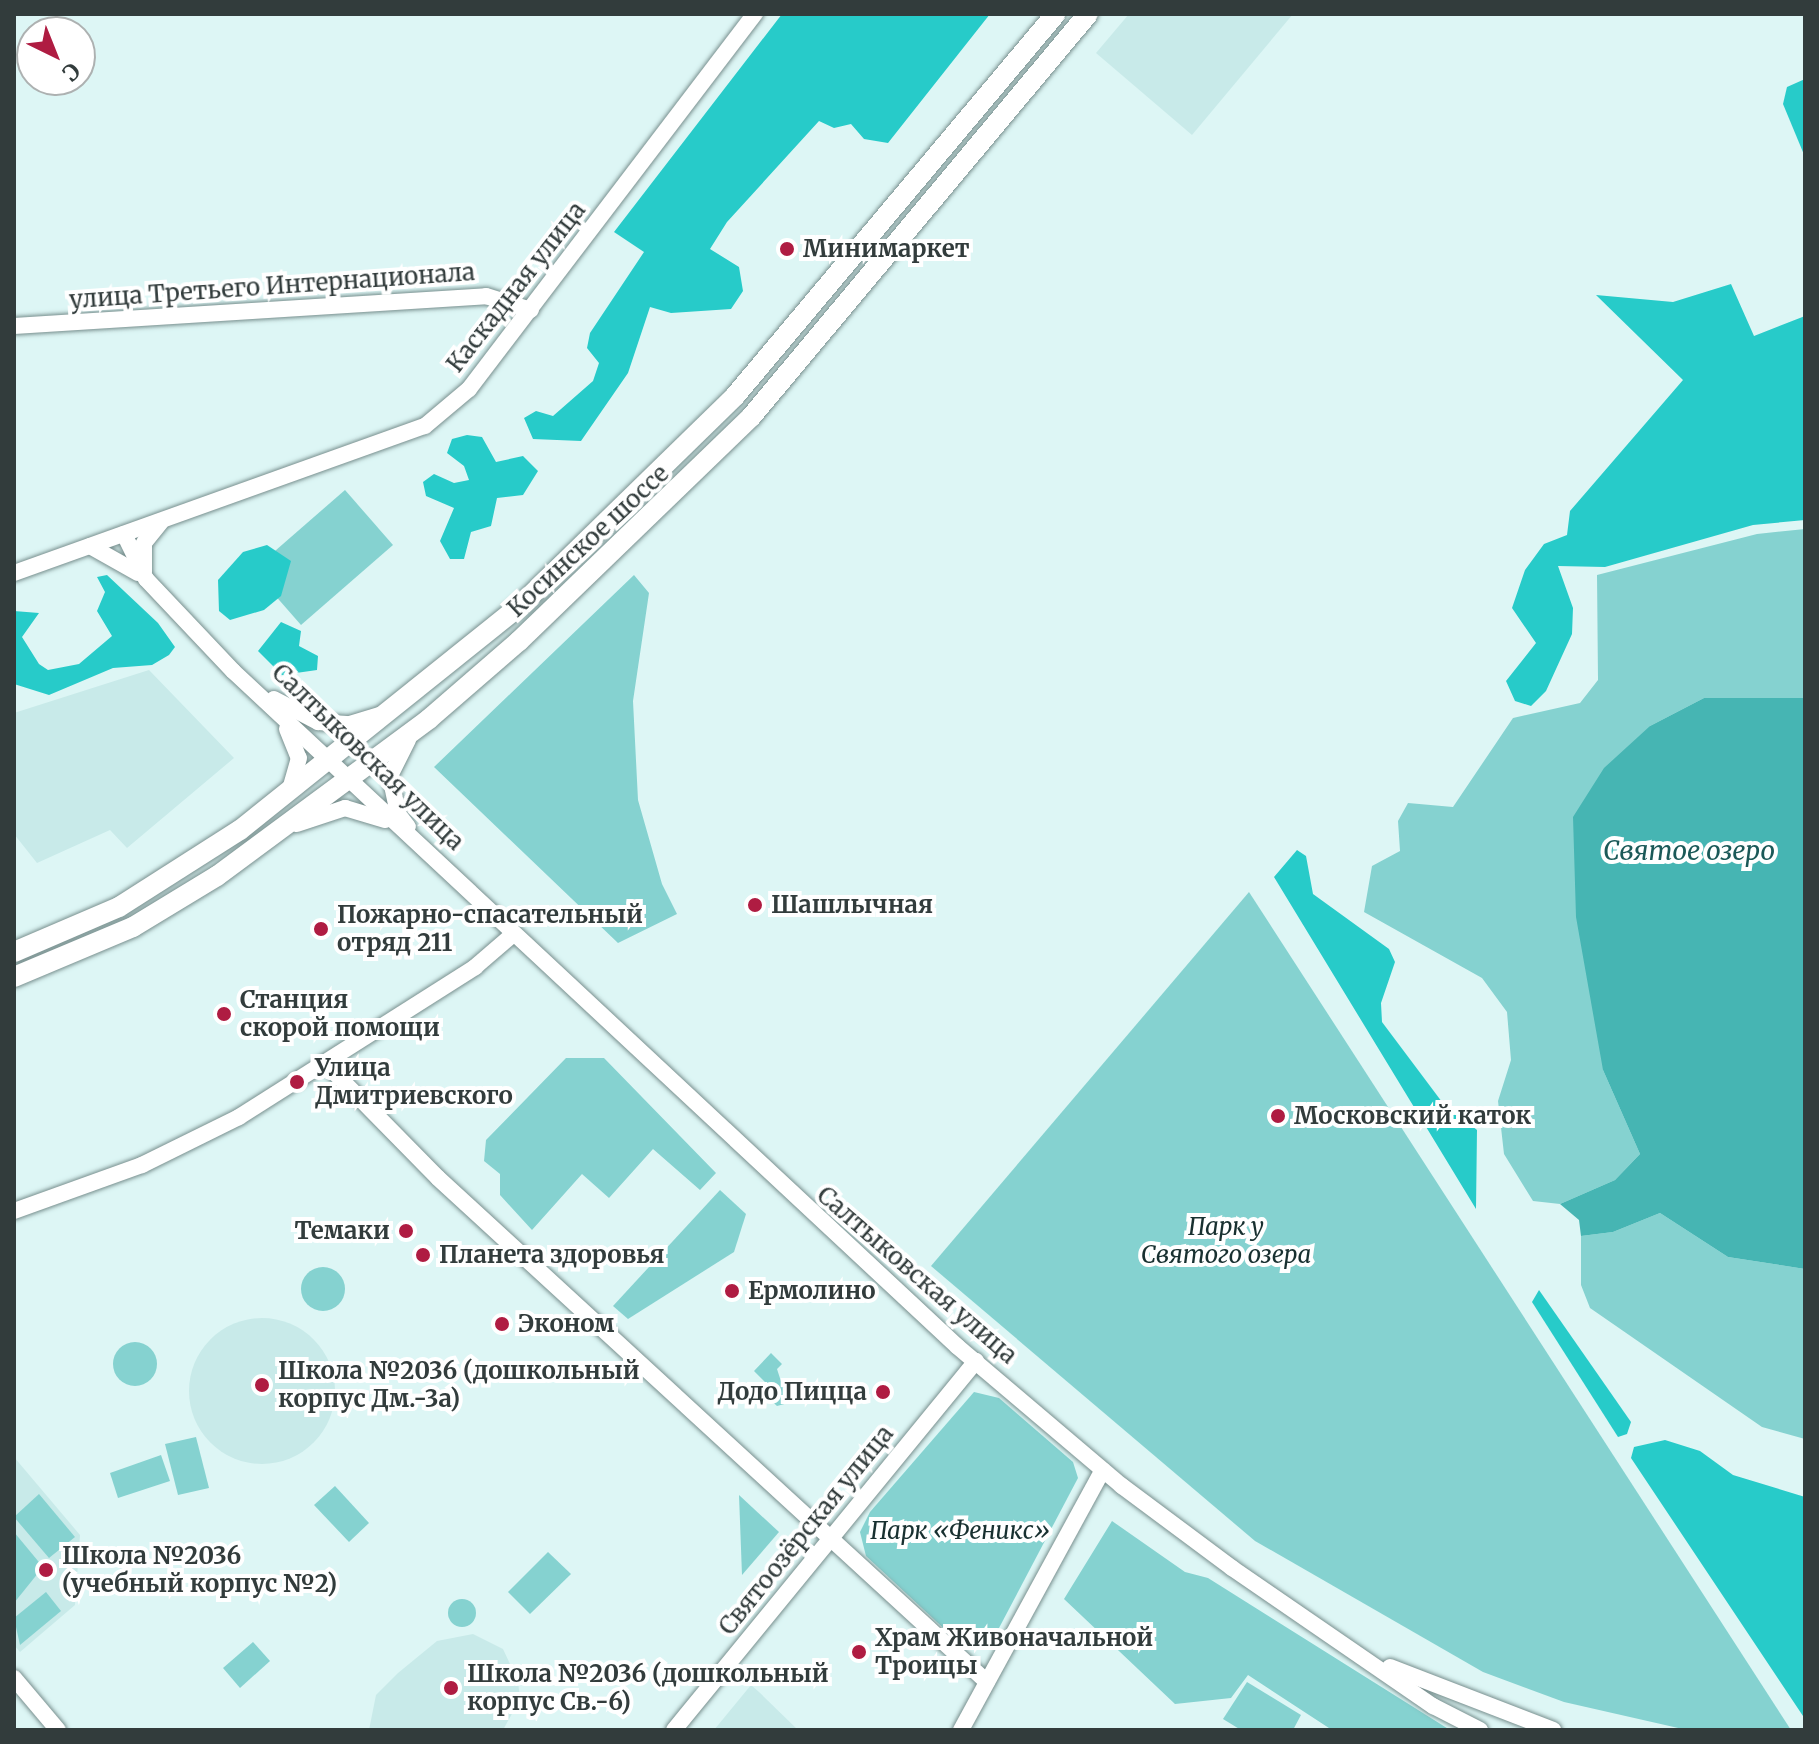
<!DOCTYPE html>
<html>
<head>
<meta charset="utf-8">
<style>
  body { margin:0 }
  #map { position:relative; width:1819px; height:1744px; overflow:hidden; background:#ddf6f5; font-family:Merriweather,serif }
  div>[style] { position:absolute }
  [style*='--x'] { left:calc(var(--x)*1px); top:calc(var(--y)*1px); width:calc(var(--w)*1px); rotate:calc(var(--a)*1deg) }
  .built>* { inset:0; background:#c8eae9 }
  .round { border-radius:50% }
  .green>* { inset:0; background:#85d2d0 }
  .forest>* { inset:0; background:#27cbc9 }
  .water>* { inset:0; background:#46b5b3 }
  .roads { filter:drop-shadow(0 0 2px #788f8e) drop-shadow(0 0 2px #788f8e) }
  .secondary>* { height:16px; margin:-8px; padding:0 8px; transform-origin:8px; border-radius:8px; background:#fff }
  .highway>* { height:20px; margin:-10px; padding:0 10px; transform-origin:10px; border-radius:10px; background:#fff }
  .dots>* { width:22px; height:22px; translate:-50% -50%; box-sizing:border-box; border:4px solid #fff; border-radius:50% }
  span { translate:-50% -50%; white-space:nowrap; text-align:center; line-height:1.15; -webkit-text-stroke:8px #fff; paint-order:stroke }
  .poi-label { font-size:24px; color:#323c3c; font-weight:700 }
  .left { translate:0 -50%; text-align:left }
  .right { translate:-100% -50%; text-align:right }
  .street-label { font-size:24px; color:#323c3c }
  .park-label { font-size:24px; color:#183030; font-style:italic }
  .water-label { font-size:26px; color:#1b5958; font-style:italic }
  .frame { position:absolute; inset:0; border:16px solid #323c3c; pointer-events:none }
  .north { position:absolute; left:16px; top:16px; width:80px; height:80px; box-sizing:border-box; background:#fff; border:2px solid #adb1b1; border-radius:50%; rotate:137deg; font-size:22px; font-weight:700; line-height:32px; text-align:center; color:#323c3c }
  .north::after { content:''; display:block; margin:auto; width:28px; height:36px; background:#af1c42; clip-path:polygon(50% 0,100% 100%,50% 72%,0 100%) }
</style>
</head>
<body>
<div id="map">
  <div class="built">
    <i style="clip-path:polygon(1129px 14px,1293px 14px,1192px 135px,1096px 53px)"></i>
    <i style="clip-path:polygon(149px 670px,234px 758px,127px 848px,110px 830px,37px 863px,14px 834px,14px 713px)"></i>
    <i class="round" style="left:189px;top:1318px;width:146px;height:146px"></i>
    <i style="clip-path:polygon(14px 1457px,80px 1535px,75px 1605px,20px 1652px,14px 1645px)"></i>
    <i style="clip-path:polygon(473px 1634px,503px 1649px,518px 1681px,520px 1699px,503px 1730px,369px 1730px,376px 1695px,398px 1673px,437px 1641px)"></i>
    <i style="clip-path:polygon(751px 1685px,759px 1692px,798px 1730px,714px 1730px)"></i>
  </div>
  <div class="green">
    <i style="clip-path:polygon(345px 490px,393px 545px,301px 625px,253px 570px)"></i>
    <i style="clip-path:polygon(1805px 529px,1805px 698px,1704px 698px,1650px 726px,1603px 1070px,1640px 1154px,1615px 1180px,1560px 1204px,1533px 1201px,1504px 1154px,1498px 1101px,1511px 1060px,1507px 1012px,1482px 978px,1364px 912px,1372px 866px,1400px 851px,1398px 821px,1408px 803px,1453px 807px,1513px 718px,1580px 703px,1598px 680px,1597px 575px,1757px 534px)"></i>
    <i style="clip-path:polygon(634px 575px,649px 593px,633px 701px,638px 800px,662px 884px,677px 914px,618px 943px,434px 767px)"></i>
    <i style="clip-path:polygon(1249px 892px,1791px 1730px,1687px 1730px,1564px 1702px,1483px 1672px,1255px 1541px,931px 1266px)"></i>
    <i style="clip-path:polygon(566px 1058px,604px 1058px,716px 1173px,700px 1190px,653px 1149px,609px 1198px,582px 1174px,532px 1230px,500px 1195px,500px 1174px,484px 1161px,486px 1140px)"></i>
    <i style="clip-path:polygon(720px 1190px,746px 1214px,734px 1252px,628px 1319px,613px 1306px)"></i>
    <i style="clip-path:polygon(1660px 1213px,1728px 1257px,1805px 1269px,1805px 1439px,1762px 1427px,1590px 1308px,1581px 1285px,1581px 1236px,1613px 1232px)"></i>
    <i class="round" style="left:301px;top:1267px;width:44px;height:44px"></i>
    <i class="round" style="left:113px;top:1342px;width:44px;height:44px"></i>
    <i style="clip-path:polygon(771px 1353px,782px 1364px,777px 1369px,788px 1403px,777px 1406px,759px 1389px,765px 1382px,754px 1371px)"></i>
    <i style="clip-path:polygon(974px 1392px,999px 1398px,1073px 1462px,1078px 1478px,999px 1628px,971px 1645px,953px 1637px,866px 1556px,860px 1532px,870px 1512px)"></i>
    <i style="clip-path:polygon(196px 1437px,209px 1488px,178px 1495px,165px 1444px)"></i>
    <i style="clip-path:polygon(161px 1455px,170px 1481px,118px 1498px,110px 1473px)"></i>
    <i style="clip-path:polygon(335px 1486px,369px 1523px,349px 1542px,314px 1505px)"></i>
    <i style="clip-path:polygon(39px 1494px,75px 1537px,49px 1558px,14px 1517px)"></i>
    <i style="clip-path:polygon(739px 1495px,779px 1532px,742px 1575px)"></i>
    <i style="clip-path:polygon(1112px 1521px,1185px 1572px,1208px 1578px,1450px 1730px,1332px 1730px,1248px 1675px,1231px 1698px,1175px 1704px,1064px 1599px)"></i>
    <i style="clip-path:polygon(14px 1532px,43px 1567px,14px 1603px)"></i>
    <i style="clip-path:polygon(548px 1552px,571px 1574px,530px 1614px,508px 1592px)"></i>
    <i style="clip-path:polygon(46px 1592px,61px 1611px,20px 1645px,14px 1618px)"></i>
    <i class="round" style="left:448px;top:1599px;width:28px;height:28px"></i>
    <i style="clip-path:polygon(253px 1642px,270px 1661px,240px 1688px,223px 1668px)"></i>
    <i style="clip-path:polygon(1247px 1682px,1301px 1715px,1293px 1730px,1241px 1730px,1223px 1719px)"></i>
  </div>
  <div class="forest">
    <i style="clip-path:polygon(782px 14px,990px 14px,888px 143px,864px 139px,851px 124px,834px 128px,819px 121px,727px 222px,710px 249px,739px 267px,743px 291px,731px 309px,671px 313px,650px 307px,628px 373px,581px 441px,533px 439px,524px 418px,536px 411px,553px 416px,593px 381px,599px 363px,587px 348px,590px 333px,644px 252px,614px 232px)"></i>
    <i style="clip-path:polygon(1805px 79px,1805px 157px,1783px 104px,1787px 87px)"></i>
    <i style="clip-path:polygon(1731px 284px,1754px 336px,1805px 316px,1805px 520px,1753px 525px,1605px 567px,1558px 566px,1573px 608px,1572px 634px,1546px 691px,1531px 706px,1515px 701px,1506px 681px,1536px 643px,1512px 608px,1525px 570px,1544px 544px,1567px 535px,1570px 511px,1683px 380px,1596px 295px,1673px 302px)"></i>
    <i style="clip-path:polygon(467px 435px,482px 437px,496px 462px,523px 456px,538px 471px,523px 495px,497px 498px,491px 526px,471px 532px,464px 559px,450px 559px,440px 541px,454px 508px,426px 496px,423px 482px,434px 474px,454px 483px,469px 480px,464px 466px,447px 453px,452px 439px)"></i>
    <i style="clip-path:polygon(267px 545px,291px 561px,281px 596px,264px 610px,230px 620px,219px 611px,218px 580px,243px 552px)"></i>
    <i style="clip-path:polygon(107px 575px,158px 623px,175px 647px,169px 655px,152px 665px,113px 668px,49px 695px,14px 684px,14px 611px,39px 613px,22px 637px,39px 664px,48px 670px,79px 664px,112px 636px,97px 611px,105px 592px,97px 577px)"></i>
    <i style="clip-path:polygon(281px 622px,301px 631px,299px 646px,318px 656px,317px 670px,282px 675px,258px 651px)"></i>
    <i style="clip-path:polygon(1297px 850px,1306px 856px,1313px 894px,1389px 949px,1395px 962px,1381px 1003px,1382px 1022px,1442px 1102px,1477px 1130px,1476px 1209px,1274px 877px)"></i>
    <i style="clip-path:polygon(1539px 1290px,1631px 1422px,1627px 1434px,1618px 1437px,1532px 1302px)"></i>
    <i style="clip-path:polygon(1665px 1440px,1700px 1451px,1733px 1475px,1805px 1497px,1805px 1719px,1631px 1458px,1634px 1447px)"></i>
  </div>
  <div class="water">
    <i style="clip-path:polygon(1704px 698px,1805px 698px,1805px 1269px,1728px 1257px,1660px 1213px,1613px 1232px,1581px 1236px,1579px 1220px,1560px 1204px,1615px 1180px,1640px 1154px,1603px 1070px,1576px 917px,1573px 817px,1604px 768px,1650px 726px)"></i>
  </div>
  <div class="roads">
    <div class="secondary">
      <i style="--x:14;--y:326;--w:473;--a:-3.6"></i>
      <i style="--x:486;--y:296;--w:47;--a:17.3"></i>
      <i style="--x:124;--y:534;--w:50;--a:63.9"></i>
      <i style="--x:146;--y:579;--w:127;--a:46.6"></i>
      <i style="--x:233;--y:671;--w:991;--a:43"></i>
      <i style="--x:958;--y:1347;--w:215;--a:40.3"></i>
      <i style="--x:1122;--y:1486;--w:137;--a:36.7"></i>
      <i style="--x:1232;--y:1568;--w:244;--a:34.5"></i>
      <i style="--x:1433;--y:1706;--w:53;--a:27.1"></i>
      <i style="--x:90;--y:546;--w:55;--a:29.4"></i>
      <i style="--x:144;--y:572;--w:29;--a:-90"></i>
      <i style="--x:144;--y:543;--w:27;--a:-51"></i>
      <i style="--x:14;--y:573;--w:436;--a:-19.7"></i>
      <i style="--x:425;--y:426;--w:57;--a:-40.1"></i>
      <i style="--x:469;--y:389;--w:472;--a:-52.7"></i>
      <i style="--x:274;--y:699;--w:50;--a:27.6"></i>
      <i style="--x:318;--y:722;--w:32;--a:4"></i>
      <i style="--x:350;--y:724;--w:31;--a:-17"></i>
      <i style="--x:287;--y:729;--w:31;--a:68"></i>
      <i style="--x:299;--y:758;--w:33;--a:106"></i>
      <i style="--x:408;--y:740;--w:40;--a:116.6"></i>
      <i style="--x:390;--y:776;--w:39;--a:78"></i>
      <i style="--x:398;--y:814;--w:16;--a:52"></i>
      <i style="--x:297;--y:824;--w:51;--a:-18.4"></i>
      <i style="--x:345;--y:808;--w:42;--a:16.7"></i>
      <i style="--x:327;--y:1065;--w:158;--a:45.5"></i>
      <i style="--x:438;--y:1178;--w:745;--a:42.55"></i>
      <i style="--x:14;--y:1211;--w:136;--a:-19.8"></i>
      <i style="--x:142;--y:1165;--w:108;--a:-26.3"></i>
      <i style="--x:239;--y:1117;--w:280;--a:-32.4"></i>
      <i style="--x:475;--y:967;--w:48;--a:-40.7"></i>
      <i style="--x:1390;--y:1667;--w:175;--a:21.1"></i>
      <i style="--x:14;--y:1678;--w:68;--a:49.8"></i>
      <i style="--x:674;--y:1730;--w:477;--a:-50.7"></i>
      <i style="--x:961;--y:1730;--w:296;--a:-61.4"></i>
    </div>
    <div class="highway">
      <i style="--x:14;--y:952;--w:114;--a:-23.2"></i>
      <i style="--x:119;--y:907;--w:143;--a:-32.5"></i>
      <i style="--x:240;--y:830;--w:363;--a:-38.7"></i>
      <i style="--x:523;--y:603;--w:296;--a:-44.3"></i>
      <i style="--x:735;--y:396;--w:498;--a:-50"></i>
      <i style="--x:14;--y:977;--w:129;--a:-22.8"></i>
      <i style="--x:133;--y:927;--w:98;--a:-31.3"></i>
      <i style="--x:217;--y:876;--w:264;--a:-36.5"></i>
      <i style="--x:429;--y:719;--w:119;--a:-40.9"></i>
      <i style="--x:519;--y:641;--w:322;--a:-44"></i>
      <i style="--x:751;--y:417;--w:525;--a:-50.1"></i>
    </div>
  </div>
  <div class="dots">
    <i style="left:787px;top:249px;background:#af1c42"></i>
    <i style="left:755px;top:905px;background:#af1c42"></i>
    <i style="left:321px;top:929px;background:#af1c42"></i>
    <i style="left:224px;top:1014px;background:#af1c42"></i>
    <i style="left:297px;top:1082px;background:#af1c42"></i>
    <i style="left:1278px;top:1116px;background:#af1c42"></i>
    <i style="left:406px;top:1231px;background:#af1c42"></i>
    <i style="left:423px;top:1255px;background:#af1c42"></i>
    <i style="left:732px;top:1291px;background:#af1c42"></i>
    <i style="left:502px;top:1324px;background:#af1c42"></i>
    <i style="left:262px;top:1385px;background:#af1c42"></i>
    <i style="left:883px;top:1392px;background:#af1c42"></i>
    <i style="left:46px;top:1570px;background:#af1c42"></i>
    <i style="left:859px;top:1652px;background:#af1c42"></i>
    <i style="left:451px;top:1688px;background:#af1c42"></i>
  </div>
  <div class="poi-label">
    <span class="left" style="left:803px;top:249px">Минимаркет</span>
    <span class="left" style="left:771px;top:905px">Шашлычная</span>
    <span class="left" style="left:337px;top:929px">Пожарно-спасательный<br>отряд 211</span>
    <span class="left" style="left:240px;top:1014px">Станция<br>скорой помощи</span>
    <span class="left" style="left:315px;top:1082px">Улица<br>Дмитриевского</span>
    <span class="left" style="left:1294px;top:1116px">Московский каток</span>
    <span class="right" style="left:390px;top:1231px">Темаки</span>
    <span class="left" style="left:439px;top:1255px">Планета здоровья</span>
    <span class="left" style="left:748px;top:1291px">Ермолино</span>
    <span class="left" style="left:518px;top:1324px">Эконом</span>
    <span class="left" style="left:278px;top:1385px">Школа №2036 (дошкольный<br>корпус Дм.-3а)</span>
    <span class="right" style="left:867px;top:1392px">Додо Пицца</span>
    <span class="left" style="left:62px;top:1570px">Школа №2036<br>(учебный корпус №2)</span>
    <span class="left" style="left:875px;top:1652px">Храм Живоначальной<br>Троицы</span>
    <span class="left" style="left:467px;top:1688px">Школа №2036 (дошкольный<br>корпус Св.-6)</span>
  </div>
  <div class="street-label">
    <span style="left:272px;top:286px;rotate:-4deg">улица Третьего Интернационала</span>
    <span style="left:516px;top:287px;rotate:-52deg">Каскадная улица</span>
    <span style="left:588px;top:541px;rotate:-43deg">Косинское шоссе</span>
    <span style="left:368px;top:757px;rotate:44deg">Салтыковская улица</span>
    <span style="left:917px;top:1275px;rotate:41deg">Салтыковская улица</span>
    <span style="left:806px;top:1530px;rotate:-51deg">Святоозёрская улица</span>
  </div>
  <div class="park-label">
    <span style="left:1226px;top:1241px">Парк у<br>Святого озера</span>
    <span style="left:960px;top:1531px">Парк «Феникс»</span>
  </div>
  <div class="water-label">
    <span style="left:1689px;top:851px">Святое озеро</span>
  </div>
  <div class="frame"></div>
  <div class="north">С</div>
</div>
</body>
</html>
